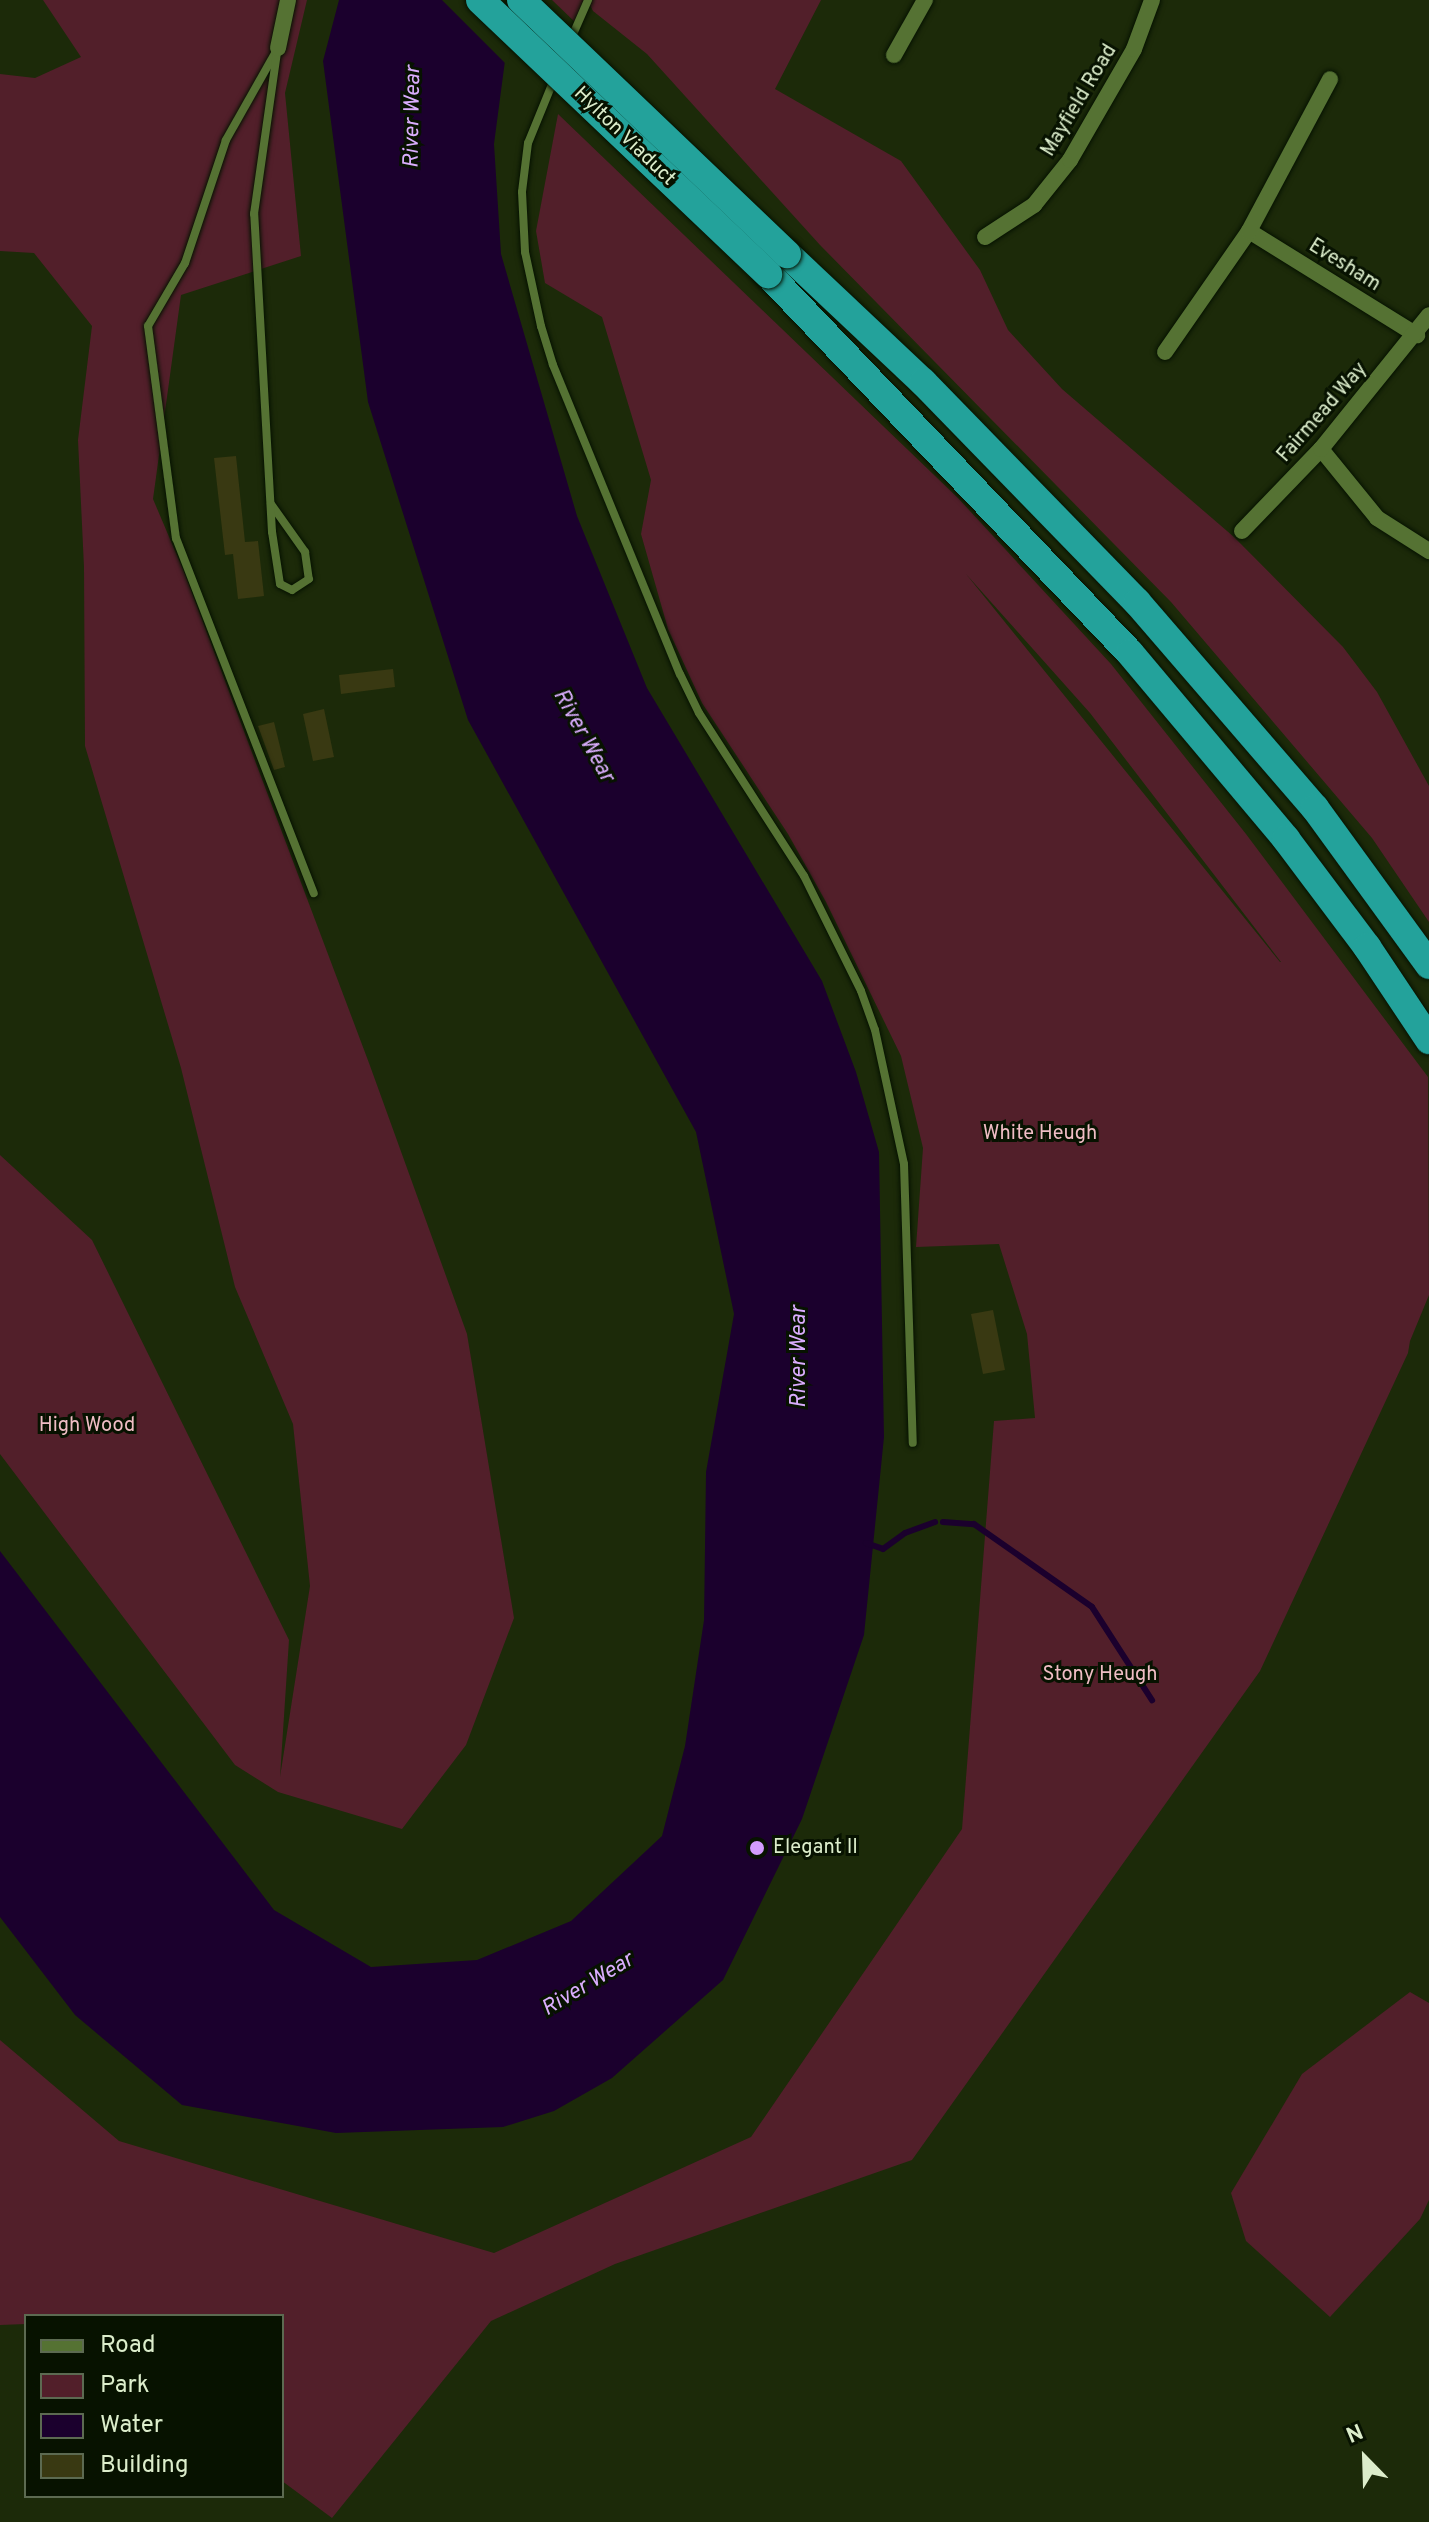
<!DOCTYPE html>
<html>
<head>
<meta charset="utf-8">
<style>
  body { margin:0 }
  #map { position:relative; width:1429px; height:2522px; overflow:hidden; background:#1c2a09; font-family:Overpass,sans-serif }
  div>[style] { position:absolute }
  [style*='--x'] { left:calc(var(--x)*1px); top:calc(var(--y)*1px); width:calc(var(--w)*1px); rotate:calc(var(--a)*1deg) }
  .green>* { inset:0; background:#521f2a }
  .water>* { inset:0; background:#1b002d }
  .pier>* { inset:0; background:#1c2a09 }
  .stream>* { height:6px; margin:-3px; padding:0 3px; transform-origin:3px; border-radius:3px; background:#1b002d }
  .building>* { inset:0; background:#393912 }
  .roads { filter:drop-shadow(0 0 2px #061200) drop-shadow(0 0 2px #061200) }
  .lane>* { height:8px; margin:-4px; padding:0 4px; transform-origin:4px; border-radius:4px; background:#557233 }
  .street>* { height:16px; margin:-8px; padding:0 8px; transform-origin:8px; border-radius:8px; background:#557233 }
  .highway>* { height:28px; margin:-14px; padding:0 14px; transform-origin:14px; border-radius:14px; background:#23a29b }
  .bridges { filter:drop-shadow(0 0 2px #061200) drop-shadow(0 0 2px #061200) }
  .highway-bridge>* { height:28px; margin:-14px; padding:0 14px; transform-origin:14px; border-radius:14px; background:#23a29b }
  .dots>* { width:22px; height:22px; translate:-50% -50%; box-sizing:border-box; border:4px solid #071200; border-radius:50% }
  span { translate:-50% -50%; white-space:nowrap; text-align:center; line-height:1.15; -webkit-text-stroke:6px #071200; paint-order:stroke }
  .street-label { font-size:20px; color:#dcedcb }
  .park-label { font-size:20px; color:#f0bdc4 }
  .poi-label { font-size:20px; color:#dcedcb }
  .left { translate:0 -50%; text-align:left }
  .water-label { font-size:22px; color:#daadfd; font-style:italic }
  .legend { position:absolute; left:24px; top:2314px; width:260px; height:184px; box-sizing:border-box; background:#071200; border:2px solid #5c6a51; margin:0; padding:10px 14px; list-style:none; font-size:24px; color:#dcedcb }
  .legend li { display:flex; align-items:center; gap:16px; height:40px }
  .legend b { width:40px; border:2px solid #5c6a51 }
  .north { position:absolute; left:1325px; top:2418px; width:80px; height:80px; -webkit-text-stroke:6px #071200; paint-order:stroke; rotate:337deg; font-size:22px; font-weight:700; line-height:32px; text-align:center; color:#dcedcb }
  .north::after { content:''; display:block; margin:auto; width:28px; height:36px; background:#dcedcb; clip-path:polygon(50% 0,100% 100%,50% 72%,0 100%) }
</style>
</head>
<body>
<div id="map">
  <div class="green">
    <i style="clip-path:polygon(43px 0,307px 0,285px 93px,301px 256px,181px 295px,153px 499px,184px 572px,369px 1063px,467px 1334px,514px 1618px,466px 1745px,402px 1829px,278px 1792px,235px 1765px,0 1454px,0 1155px,92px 1240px,289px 1640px,280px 1777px,310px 1586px,293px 1424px,235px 1287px,181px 1068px,85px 746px,84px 567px,78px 440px,92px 326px,34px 253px,0 251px,0 74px,35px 78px,81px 57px)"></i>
    <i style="clip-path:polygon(552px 0,821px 0,775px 89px,901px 161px,980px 270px,1008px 330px,1062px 389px,1234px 537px,1343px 647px,1377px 692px,1429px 786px,1429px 922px,1372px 838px,1171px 602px,820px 245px,647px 54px,593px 11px,588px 1px,577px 24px)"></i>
    <i style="clip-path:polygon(evenodd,558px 114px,958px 498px,1111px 664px,1246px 834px,1428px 1077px,1429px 1295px,1410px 1341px,1408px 1353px,1260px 1671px,912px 2160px,615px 2264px,491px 2321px,332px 2518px,282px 2481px,282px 2316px,26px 2316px,26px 2324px,0 2325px,0 2040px,119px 2141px,494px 2253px,751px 2137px,962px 1829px,994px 1421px,1035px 1418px,1027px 1334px,999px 1244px,916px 1247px,923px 1148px,901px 1056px,826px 902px,788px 834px,702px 703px,668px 629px,641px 534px,651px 480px,602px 317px,545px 283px,536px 231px,558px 114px,966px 574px,1090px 713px,1281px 962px,1280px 962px,966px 574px)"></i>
    <i style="clip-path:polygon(1410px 1992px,1429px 2003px,1429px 2200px,1420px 2219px,1330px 2317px,1246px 2241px,1231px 2193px,1302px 2074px)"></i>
  </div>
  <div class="water">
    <i style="clip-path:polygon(339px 0,513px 0,494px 144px,501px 254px,577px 516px,647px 688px,822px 981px,856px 1072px,879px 1152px,884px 1437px,864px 1635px,802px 1819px,723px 1980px,612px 2078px,554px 2111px,503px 2127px,336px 2133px,182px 2105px,75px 2015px,0 1917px,0 1551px,274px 1910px,371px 1967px,477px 1960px,571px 1921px,662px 1836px,685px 1746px,704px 1620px,706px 1472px,734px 1314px,696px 1132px,468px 720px,368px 402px,323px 61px)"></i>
  </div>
  <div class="pier">
    <i style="clip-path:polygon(442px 0,517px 0,508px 66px)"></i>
  </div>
  <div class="stream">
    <i style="--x:943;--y:1522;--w:31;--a:4"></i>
    <i style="--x:974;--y:1524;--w:144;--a:35.1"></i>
    <i style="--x:1092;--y:1607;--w:111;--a:57.2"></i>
    <i style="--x:866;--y:1543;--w:18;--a:19"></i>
    <i style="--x:883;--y:1549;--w:27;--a:-36"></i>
    <i style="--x:905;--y:1533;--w:32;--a:-20"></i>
  </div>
  <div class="building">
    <i style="clip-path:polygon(236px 456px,245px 542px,258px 541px,264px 596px,238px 599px,233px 554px,225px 555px,214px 458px)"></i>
    <i style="clip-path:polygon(393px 669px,395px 687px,341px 694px,339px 675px)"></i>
    <i style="clip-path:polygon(324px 709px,334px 757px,313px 761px,303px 714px)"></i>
    <i style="clip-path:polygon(274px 722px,285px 767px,274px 770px,258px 726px)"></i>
    <i style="clip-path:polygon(993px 1310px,1005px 1370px,983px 1374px,971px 1314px)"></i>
  </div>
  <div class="roads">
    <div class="lane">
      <i style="--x:571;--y:39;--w:43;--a:-66.4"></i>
      <i style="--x:278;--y:48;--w:106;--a:119.5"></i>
      <i style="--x:226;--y:140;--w:130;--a:108.4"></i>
      <i style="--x:185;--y:263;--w:73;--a:120.4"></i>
      <i style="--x:148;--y:326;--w:214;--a:82.5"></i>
      <i style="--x:176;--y:538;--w:381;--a:68.8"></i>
      <i style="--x:555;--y:77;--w:71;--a:112.2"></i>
      <i style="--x:528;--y:143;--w:49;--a:97"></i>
      <i style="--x:522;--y:192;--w:60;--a:87.1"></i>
      <i style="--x:525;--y:252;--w:76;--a:77.8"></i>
      <i style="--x:541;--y:326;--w:41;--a:72.9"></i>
      <i style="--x:553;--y:365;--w:334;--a:67.7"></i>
      <i style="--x:680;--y:674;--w:43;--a:64"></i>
      <i style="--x:699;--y:713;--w:194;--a:57.2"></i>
      <i style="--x:804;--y:876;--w:128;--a:63.6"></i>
      <i style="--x:861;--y:991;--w:41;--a:70.3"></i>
      <i style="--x:875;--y:1030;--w:137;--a:77.8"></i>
      <i style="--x:904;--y:1164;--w:279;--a:88.2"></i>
      <i style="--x:271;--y:504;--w:59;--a:54.7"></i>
      <i style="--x:305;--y:552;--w:27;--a:82"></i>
      <i style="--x:309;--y:579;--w:20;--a:147"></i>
      <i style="--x:292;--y:590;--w:13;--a:-153"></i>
      <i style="--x:280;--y:584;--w:53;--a:-98.7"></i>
      <i style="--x:272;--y:532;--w:319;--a:-93.2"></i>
      <i style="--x:254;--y:214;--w:163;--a:-81.9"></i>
    </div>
    <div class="street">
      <i style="--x:278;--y:48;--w:49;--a:-78.2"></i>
      <i style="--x:894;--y:55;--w:63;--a:-60.6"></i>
      <i style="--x:1249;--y:231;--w:198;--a:31.8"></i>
      <i style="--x:985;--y:237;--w:59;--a:-33.1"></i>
      <i style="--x:1034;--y:205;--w:58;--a:-51.3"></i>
      <i style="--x:1070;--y:160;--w:128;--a:-60"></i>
      <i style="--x:1134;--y:49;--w:52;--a:-69.8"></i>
      <i style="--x:1165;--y:352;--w:147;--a:-55.2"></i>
      <i style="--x:1249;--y:231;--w:172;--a:-61.9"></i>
      <i style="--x:1321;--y:449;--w:89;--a:50.9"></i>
      <i style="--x:1377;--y:518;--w:62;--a:32.4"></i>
      <i style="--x:1242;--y:531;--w:114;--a:-46.1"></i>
      <i style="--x:1321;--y:449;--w:172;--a:-51.1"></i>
    </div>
    <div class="highway">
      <i style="--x:787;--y:254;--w:187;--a:43.3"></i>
      <i style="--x:923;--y:382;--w:307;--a:45.8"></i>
      <i style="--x:1137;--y:602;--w:272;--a:49.2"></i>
      <i style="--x:1315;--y:808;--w:194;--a:54"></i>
      <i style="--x:768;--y:274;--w:524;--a:46.31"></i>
      <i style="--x:1130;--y:653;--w:243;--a:50"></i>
      <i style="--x:1286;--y:839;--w:135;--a:53.1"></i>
      <i style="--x:1367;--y:947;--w:112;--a:56.3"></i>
    </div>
  </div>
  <div class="bridges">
    <div class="highway-bridge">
      <i style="--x:480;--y:0;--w:398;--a:43.6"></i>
      <i style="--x:521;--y:0;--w:368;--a:43.7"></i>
    </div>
  </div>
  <div class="dots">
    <i style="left:757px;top:1848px;background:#d39cfd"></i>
  </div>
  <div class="street-label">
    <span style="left:1080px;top:101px;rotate:-59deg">Mayfield Road</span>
    <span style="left:624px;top:137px;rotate:44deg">Hylton Viaduct</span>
    <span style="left:1344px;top:266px;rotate:32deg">Evesham</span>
    <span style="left:1323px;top:413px;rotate:-49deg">Fairmead Way</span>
  </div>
  <div class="park-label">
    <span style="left:1040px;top:1134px">White Heugh</span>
    <span style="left:87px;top:1426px">High Wood</span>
    <span style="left:1100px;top:1675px">Stony Heugh</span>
  </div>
  <div class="poi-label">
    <span class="left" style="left:773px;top:1848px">Elegant II</span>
  </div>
  <div class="water-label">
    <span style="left:413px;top:117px;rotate:-89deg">River Wear</span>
    <span style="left:583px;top:736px;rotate:61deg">River Wear</span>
    <span style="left:800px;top:1357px;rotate:-90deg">River Wear</span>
    <span style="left:588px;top:1985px;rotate:-31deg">River Wear</span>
  </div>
  <ul class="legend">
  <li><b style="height:10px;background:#557233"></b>Road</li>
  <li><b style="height:22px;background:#521f2a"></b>Park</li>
  <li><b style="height:22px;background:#1b002d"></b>Water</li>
  <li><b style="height:22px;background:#393912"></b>Building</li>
  </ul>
  <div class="north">N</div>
</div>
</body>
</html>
